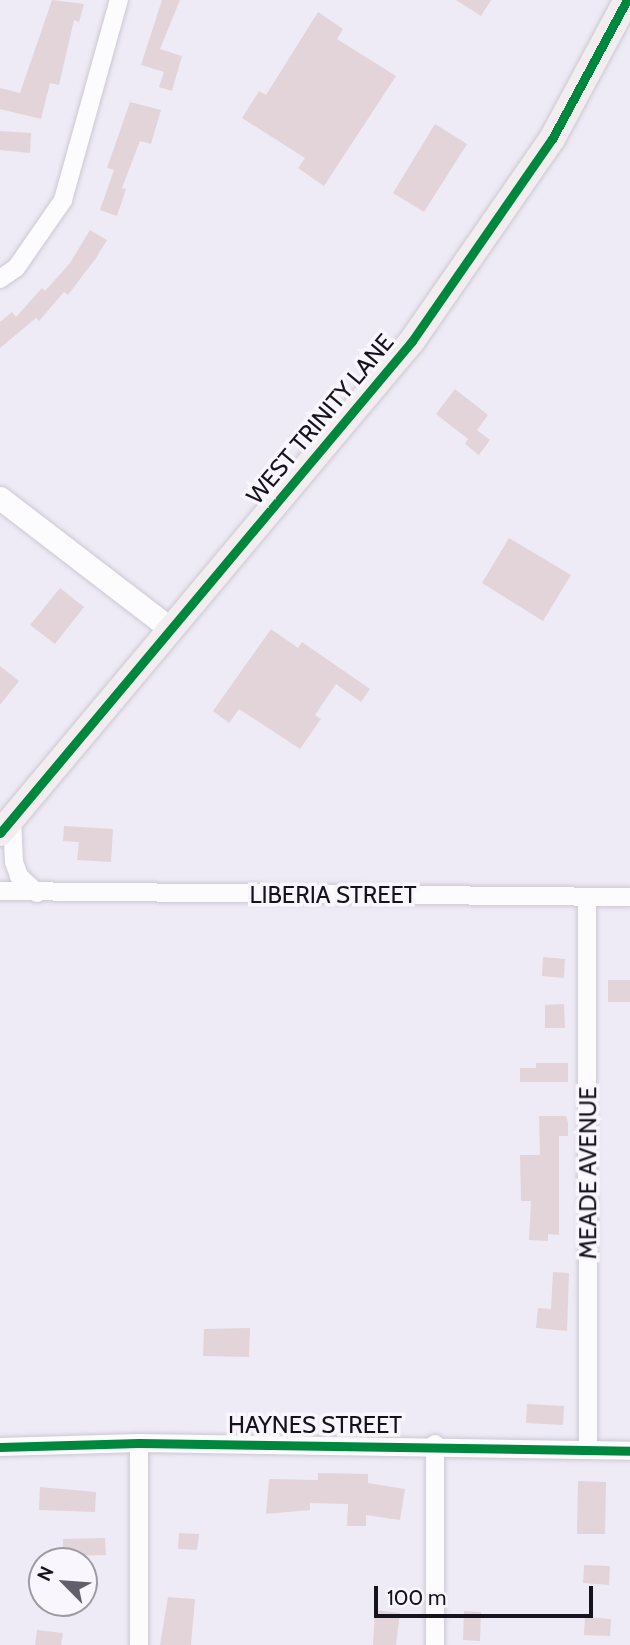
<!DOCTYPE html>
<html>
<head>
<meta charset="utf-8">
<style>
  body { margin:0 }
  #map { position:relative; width:630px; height:1645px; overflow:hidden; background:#eeebf6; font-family:Cabin,sans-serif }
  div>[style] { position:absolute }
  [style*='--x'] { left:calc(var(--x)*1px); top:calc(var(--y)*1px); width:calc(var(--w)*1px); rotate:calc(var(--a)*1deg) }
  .building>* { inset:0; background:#e3d4d9 }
  .roads { filter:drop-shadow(0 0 2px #ccc8d3) drop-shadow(0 0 2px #ccc8d3) }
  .street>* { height:18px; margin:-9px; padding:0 9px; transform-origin:9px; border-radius:9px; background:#fcfcfe }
  .secondary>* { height:23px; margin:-11.5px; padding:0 11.5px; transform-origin:11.5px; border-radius:11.5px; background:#fcfcfe }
  .primary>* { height:26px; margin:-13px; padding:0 13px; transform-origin:13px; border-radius:13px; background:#f4edf0 }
  .cycleway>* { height:9px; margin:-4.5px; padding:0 4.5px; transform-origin:4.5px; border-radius:4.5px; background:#00873e }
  span { translate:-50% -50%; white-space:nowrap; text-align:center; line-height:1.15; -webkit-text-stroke:7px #f9f6fd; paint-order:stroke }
  .street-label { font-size:24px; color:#17131e }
  .north { position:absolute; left:28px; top:1547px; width:70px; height:70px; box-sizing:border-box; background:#f9f6fd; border:2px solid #9f9ba4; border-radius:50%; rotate:295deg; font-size:19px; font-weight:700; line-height:28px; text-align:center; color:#17131e }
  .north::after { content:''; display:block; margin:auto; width:24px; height:32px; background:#625f6a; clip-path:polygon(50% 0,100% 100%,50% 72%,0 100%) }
  .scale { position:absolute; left:374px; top:1586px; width:219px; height:32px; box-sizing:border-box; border:4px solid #17131e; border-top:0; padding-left:9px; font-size:21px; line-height:24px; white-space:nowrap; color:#17131e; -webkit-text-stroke:5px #f9f6fd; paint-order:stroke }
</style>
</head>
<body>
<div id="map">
  <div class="building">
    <i style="clip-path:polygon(52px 0,84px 4px,79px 22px,74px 20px,59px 85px,50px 83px,41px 119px,0 109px,0 88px,20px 93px)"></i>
    <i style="clip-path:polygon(162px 0,180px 0,160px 49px,182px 56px,172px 91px,159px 87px,164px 72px,141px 65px)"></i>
    <i style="clip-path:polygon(456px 0,491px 0,481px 16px)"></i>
    <i style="clip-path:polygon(318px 12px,343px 29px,337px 39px,396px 76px,324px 186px,298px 168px,305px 158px,242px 118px,259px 91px,266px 95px)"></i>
    <i style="clip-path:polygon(130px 102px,161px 110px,151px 144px,140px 141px,122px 188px,126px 189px,117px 216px,100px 210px,114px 170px,107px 168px)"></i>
    <i style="clip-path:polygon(435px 124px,467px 144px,424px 212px,393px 193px)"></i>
    <i style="clip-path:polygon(0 131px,31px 133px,30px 153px,0 150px)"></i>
    <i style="clip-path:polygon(90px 230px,107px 240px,96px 258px,68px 295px,64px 292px,39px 321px,36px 318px,0 348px,0 322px,12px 312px,16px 317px,42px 288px,45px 291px,70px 263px)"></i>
    <i style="clip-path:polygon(455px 389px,488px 415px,477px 430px,490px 440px,479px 455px,465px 444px,468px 439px,436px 414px)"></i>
    <i style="clip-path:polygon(509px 538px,571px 575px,543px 621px,482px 583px)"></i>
    <i style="clip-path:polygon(60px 588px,84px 607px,55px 644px,30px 625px)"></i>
    <i style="clip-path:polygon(271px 629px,298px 648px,302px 642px,370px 689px,361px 702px,336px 684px,315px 715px,321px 719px,300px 749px,239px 709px,229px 723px,213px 711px)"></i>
    <i style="clip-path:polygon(0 666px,19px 681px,0 705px)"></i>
    <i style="clip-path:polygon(64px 826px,113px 829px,111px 862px,77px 860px,79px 842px,63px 841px)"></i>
    <i style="clip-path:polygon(543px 957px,565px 959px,564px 978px,542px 976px)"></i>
    <i style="clip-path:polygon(608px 980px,630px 980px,630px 1002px,608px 1002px)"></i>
    <i style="clip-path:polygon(564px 1004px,565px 1028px,545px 1028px,545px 1005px)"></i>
    <i style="clip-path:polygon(536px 1063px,568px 1063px,568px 1082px,520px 1082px,520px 1068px,536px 1068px)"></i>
    <i style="clip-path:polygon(539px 1116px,566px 1116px,568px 1123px,568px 1136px,559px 1136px,559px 1235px,548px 1234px,548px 1241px,529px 1240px,531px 1201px,521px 1201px,520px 1155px,540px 1155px)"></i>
    <i style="clip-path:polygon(553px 1272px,569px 1273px,567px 1331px,536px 1328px,538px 1308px,551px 1309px)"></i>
    <i style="clip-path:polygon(250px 1328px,249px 1357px,203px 1356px,204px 1329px)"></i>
    <i style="clip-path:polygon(527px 1404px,564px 1406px,563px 1425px,526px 1423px)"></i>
    <i style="clip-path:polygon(318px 1473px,368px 1474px,368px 1483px,405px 1489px,400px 1520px,366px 1515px,366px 1526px,347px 1526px,348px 1504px,310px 1503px,310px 1510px,266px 1514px,269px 1479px,318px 1480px)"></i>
    <i style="clip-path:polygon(578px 1481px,606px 1482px,605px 1534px,577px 1534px)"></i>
    <i style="clip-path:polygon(40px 1487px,96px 1492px,95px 1512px,39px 1510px)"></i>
    <i style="clip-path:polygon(179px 1533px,199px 1534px,197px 1550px,178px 1549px)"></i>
    <i style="clip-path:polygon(105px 1538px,106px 1555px,63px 1556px,63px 1539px)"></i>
    <i style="clip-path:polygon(584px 1565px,610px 1566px,609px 1585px,583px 1583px)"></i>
    <i style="clip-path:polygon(168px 1597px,195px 1599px,191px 1645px,160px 1645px)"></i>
    <i style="clip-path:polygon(375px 1610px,400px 1613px,396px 1645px,373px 1645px)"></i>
    <i style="clip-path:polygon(464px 1611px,481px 1612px,480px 1641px,463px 1640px)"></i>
    <i style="clip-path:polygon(585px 1617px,611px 1619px,610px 1636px,584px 1635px)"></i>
    <i style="clip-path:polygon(37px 1630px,63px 1633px,61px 1645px,35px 1645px)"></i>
  </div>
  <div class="roads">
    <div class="street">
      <i style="--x:0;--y:279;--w:19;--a:-35"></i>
      <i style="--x:16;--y:268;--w:83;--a:-55.3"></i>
      <i style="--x:63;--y:200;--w:208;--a:-74.4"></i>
      <i style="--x:12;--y:820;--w:42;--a:87.3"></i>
      <i style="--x:14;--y:862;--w:15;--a:70"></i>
      <i style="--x:19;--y:876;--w:25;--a:43"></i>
      <i style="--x:0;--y:891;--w:630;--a:0.55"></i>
      <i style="--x:587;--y:897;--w:553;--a:89.9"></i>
      <i style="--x:435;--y:1444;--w:201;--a:90"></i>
      <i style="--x:0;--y:1447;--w:139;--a:-1.6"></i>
      <i style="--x:139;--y:1443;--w:491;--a:0.9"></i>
      <i style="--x:139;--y:1645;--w:202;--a:-90"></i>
    </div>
    <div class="secondary">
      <i style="--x:0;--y:498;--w:215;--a:37.5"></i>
    </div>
    <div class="primary">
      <i style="--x:0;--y:833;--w:642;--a:-50.06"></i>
      <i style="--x:412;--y:341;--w:246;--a:-55.3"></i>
      <i style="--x:552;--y:139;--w:158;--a:-61.7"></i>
    </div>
  </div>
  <div class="cycleway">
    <i style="--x:0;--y:833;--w:642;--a:-50.06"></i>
    <i style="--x:412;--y:341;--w:246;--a:-55.3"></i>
    <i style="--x:552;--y:139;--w:158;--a:-61.7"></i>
    <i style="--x:0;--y:1447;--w:139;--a:-1.6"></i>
    <i style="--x:139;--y:1443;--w:491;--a:0.9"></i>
  </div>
  <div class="street-label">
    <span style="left:320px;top:419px;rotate:-50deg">WEST TRINITY LANE</span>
    <span style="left:333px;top:895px">LIBERIA STREET</span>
    <span style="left:588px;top:1173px;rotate:-90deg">MEADE AVENUE</span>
    <span style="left:315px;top:1425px">HAYNES STREET</span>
  </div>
  <div class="north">N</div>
  <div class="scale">100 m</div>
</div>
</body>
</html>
